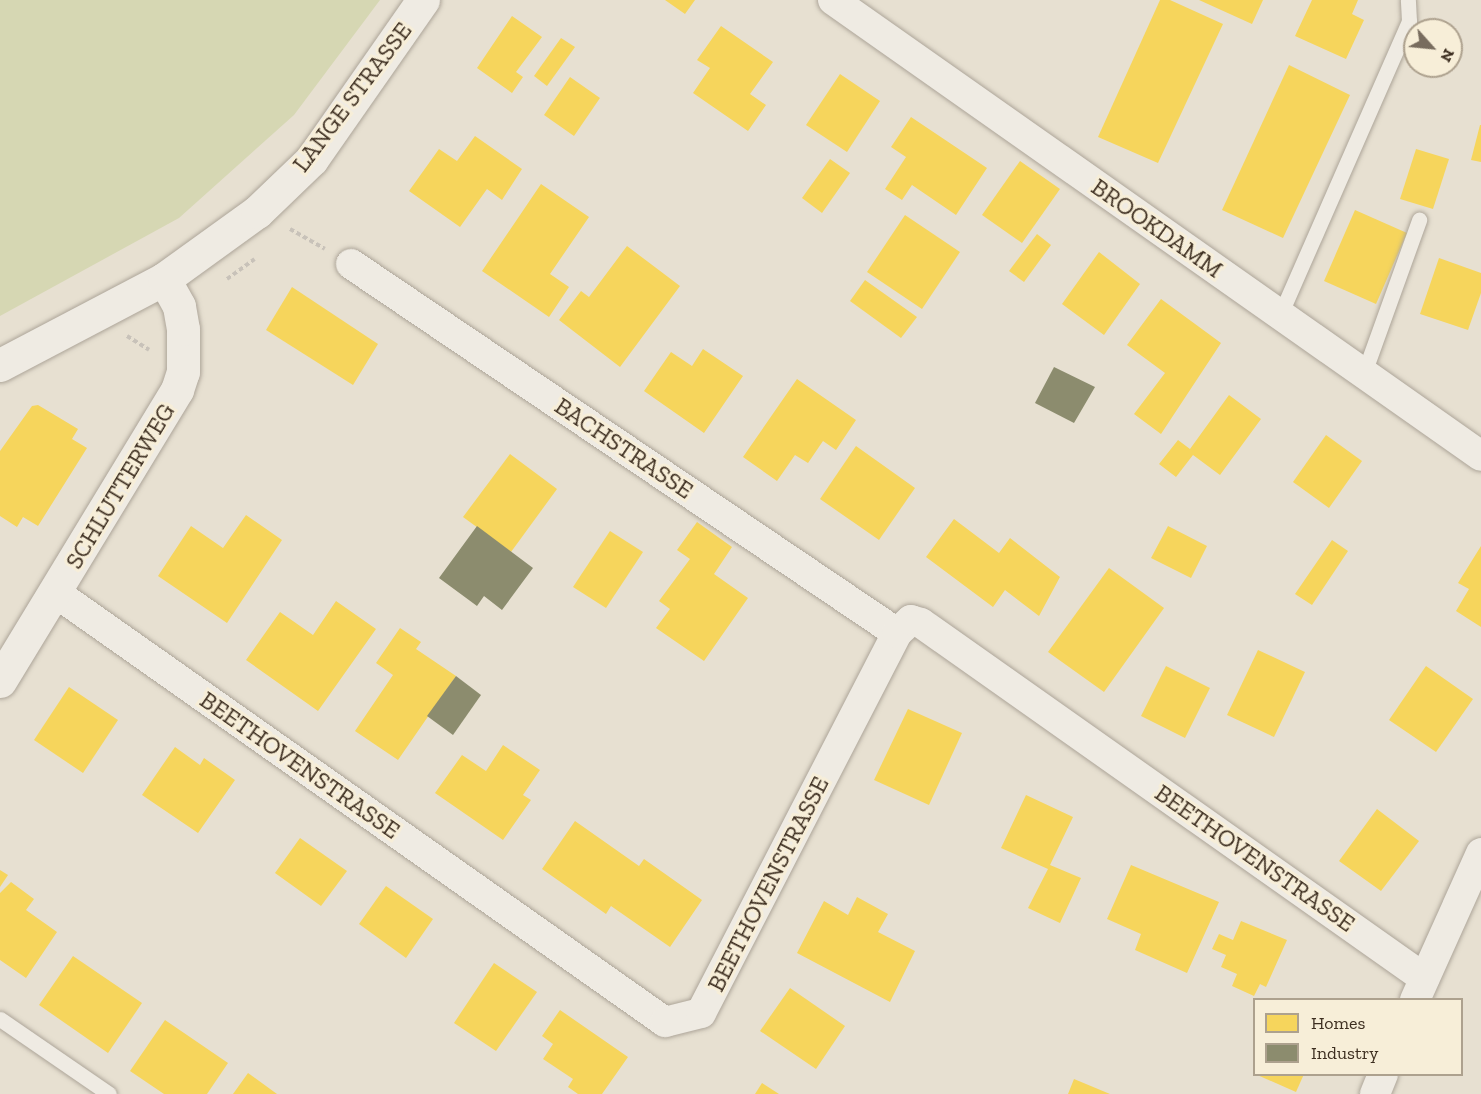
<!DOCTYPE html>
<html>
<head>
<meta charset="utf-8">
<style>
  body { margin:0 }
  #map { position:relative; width:1481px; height:1094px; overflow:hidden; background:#e7e0d1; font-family:"Zilla Slab",serif }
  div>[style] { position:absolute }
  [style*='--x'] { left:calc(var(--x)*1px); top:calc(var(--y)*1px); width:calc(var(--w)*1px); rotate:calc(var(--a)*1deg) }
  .green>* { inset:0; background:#d6d7b3 }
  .homes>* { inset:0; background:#f6d55c }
  .industry>* { inset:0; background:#8c8c6e }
  .path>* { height:4px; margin-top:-2px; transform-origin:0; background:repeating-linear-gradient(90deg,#c8c2b9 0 4.5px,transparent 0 7.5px) }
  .roads { filter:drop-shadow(0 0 2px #ada599) drop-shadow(0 0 2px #ada599) }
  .lane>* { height:15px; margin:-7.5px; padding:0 7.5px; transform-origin:7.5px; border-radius:7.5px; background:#efebe3 }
  .street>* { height:30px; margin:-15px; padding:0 15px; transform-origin:15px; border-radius:15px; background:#efebe3 }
  .secondary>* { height:33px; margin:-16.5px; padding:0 16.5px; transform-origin:16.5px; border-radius:16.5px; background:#efebe3 }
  span { translate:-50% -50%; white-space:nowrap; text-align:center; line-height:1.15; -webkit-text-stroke:6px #f7eed8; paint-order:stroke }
  .street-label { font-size:24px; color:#3d2e20 }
  .legend { position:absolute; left:1253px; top:998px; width:210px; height:78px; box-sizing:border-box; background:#f7eed8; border:2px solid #ada18e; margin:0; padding:8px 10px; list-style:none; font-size:18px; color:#3d2e20 }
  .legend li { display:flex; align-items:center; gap:12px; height:30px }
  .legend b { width:30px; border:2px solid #ada18e }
  .north { position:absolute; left:1403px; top:18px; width:60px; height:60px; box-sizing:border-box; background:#f7eed8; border:2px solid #ada18e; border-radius:50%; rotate:117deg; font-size:16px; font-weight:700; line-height:24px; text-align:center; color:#3d2e20 }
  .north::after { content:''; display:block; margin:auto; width:21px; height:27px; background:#786c5e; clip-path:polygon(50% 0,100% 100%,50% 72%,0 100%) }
</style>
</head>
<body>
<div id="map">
  <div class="green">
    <i style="clip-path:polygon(0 0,380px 0,294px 115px,179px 218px,0 316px)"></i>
  </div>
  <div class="homes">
    <i style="clip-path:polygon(665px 0,695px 0,685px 14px)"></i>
    <i style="clip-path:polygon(1160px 0,1170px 0,1223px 24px,1158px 163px,1098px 137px)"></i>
    <i style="clip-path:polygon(1199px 0,1263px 0,1252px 24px)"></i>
    <i style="clip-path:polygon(1312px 0,1358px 0,1352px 14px,1364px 20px,1346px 59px,1295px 36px)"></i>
    <i style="clip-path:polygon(512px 16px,542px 37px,516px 72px,523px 77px,512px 93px,477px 68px)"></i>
    <i style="clip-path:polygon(721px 26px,773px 62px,750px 94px,766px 105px,748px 131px,693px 93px,710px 68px,697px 60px)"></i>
    <i style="clip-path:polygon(561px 38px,575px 47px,547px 86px,534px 76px)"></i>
    <i style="clip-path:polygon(1289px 65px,1350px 95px,1283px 238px,1222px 210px)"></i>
    <i style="clip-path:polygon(840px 74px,880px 101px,847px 152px,806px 125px)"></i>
    <i style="clip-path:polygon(570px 77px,600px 98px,574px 136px,544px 115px)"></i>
    <i style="clip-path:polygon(911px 117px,987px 168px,956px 215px,912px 185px,902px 200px,885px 189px,906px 157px,891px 147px)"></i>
    <i style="clip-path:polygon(1480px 125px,1481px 125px,1481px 162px,1471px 160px)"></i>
    <i style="clip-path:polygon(475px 136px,522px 169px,502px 200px,487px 189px,460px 227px,409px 191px,439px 149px,457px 161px)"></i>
    <i style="clip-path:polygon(1416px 149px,1449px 159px,1433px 209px,1400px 199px)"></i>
    <i style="clip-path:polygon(830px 159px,850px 173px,822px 213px,802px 198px)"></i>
    <i style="clip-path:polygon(1020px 161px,1060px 189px,1022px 243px,982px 215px)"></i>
    <i style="clip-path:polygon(541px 184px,589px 217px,550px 274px,569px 287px,549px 317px,482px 271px)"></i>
    <i style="clip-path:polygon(1355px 210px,1407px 233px,1376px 304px,1324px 281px)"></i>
    <i style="clip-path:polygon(905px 215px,960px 252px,922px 309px,867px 272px)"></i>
    <i style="clip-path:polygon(1037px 234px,1051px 245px,1024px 282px,1009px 271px)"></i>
    <i style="clip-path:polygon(627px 246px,680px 286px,620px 367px,559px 320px,581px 291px,589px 297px)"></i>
    <i style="clip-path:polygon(1099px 252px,1140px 284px,1104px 335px,1062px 304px)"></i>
    <i style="clip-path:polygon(1439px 258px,1481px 273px,1481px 293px,1468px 330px,1420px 314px)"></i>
    <i style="clip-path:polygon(865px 280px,917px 317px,901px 338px,850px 301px)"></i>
    <i style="clip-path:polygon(292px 287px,378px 344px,353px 385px,266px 330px)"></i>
    <i style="clip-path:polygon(1161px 299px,1221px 343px,1161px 434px,1134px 414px,1165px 373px,1127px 345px)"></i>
    <i style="clip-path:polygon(703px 349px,743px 376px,704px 433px,644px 391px,671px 352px,692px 366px)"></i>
    <i style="clip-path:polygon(797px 379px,856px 420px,836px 450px,823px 441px,808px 463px,795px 455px,777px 481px,743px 457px)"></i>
    <i style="clip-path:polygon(1229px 395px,1261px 419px,1220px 475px,1193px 455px,1176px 477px,1159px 464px,1178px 440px,1190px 449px)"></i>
    <i style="clip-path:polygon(38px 405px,78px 429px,72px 439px,87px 448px,38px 526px,23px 517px,17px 527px,0 516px,0 451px,32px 406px)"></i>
    <i style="clip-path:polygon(1326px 435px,1362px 461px,1329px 508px,1293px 482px)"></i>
    <i style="clip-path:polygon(856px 446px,915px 488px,879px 540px,820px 499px)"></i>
    <i style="clip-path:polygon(510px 454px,557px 489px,511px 552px,463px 517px)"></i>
    <i style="clip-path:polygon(246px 515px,282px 540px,227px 623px,158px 576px,191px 526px,223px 548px)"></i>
    <i style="clip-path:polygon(954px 519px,999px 553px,1010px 538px,1060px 577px,1039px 616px,1005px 590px,993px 607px,926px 557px)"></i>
    <i style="clip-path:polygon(697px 522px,732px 547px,714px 574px,748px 598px,704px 661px,656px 628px,670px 609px,659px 601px,690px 559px,677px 550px)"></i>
    <i style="clip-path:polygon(1168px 526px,1207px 546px,1191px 578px,1151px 558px)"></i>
    <i style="clip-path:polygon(610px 531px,643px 552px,606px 608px,573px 587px)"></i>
    <i style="clip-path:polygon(1332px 540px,1348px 551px,1312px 605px,1295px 594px)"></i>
    <i style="clip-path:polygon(1481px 546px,1481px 627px,1456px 611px,1469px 589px,1458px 583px)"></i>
    <i style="clip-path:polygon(1109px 568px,1164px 608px,1104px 692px,1048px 652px)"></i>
    <i style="clip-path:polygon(336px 601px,376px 629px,318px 711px,246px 660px,280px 612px,313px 635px)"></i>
    <i style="clip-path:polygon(400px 628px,421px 642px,416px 649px,456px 676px,398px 760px,355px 731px,393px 675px,376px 663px)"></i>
    <i style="clip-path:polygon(1258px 650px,1305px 672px,1274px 737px,1227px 715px)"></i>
    <i style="clip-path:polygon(1166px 666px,1210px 688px,1185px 738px,1141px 716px)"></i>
    <i style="clip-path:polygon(1426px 666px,1473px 699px,1436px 752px,1389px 720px)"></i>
    <i style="clip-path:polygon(69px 687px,118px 720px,83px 773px,34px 740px)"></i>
    <i style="clip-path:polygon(908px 709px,962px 733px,929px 805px,874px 780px)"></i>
    <i style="clip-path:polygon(503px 745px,540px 770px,523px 795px,531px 800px,503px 840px,435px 793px,462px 755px,486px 771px)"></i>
    <i style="clip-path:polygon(175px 747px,200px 765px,204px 758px,235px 780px,198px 833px,142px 795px)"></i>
    <i style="clip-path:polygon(1026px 795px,1073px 817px,1050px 865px,1081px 878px,1060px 923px,1028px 908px,1048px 869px,1001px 848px)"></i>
    <i style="clip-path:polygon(1377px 809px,1419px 841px,1381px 891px,1339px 861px)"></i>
    <i style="clip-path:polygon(575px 821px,639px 866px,644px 859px,702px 900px,670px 947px,611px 906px,606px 914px,542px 869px)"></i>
    <i style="clip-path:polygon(300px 838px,347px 871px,321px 906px,275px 873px)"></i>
    <i style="clip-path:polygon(1131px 865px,1219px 902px,1187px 973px,1135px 950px,1141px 934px,1107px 919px)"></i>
    <i style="clip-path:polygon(0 870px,8px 875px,0 887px)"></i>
    <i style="clip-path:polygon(11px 882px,34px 899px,26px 910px,57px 932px,26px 978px,0 960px,0 893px)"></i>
    <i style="clip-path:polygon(386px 886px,433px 919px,406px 958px,359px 924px)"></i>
    <i style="clip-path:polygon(857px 897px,888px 914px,878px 932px,915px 951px,890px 1002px,797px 953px,824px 901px,848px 915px)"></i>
    <i style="clip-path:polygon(1241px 921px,1287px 940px,1266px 987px,1260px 984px,1254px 996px,1232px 986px,1237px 974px,1221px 967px,1226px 955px,1212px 949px,1219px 934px,1233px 940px)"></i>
    <i style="clip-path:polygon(73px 956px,142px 1003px,108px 1053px,39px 1005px)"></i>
    <i style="clip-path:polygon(494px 963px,537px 992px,496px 1051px,454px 1023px)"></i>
    <i style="clip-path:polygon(790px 988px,845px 1026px,816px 1069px,760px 1031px)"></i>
    <i style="clip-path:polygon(560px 1010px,628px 1057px,602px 1094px,578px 1094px,568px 1087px,573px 1079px,543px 1059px,553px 1044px,542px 1036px)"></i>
    <i style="clip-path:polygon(165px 1020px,228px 1063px,207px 1094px,164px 1094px,130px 1071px)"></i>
    <i style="clip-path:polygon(248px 1073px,277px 1094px,233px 1094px)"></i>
    <i style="clip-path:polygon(1255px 1074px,1304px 1074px,1296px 1092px)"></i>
    <i style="clip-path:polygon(1074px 1079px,1110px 1094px,1068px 1094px)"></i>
    <i style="clip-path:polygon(762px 1083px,779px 1094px,755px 1094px)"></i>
  </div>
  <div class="industry">
    <i style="clip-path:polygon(1054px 367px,1095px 387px,1074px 423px,1035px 403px)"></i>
    <i style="clip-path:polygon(477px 526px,533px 568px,502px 610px,484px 596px,477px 606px,439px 578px)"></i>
    <i style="clip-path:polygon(456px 676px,481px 695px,453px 735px,427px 716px)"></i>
  </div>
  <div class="path">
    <i style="--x:290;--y:229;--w:40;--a:29.7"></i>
    <i style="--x:227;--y:279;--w:34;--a:-36"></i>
    <i style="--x:127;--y:336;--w:26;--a:32"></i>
  </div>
  <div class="roads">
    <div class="lane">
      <i style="--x:1280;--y:315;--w:321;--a:-66.3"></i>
      <i style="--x:1409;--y:21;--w:21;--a:-93"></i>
      <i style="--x:1364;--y:373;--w:163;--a:-70.2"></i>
      <i style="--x:0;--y:1019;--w:132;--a:34.5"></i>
    </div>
    <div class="street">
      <i style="--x:833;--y:0;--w:792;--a:35.13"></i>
      <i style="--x:351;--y:264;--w:659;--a:34.05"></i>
      <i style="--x:56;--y:593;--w:745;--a:35.16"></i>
      <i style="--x:665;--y:1022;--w:37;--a:-14"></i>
      <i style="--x:701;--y:1013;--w:428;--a:-62.7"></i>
      <i style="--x:897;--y:633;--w:19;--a:-43"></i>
      <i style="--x:911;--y:620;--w:10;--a:17"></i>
      <i style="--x:921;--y:623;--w:616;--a:35.21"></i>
      <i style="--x:1415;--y:1000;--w:161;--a:-65.8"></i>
      <i style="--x:1375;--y:1094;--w:22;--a:-68"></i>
    </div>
    <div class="secondary">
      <i style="--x:0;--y:365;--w:185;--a:-27.7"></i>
      <i style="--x:164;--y:279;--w:115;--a:-35.8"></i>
      <i style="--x:257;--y:212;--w:76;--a:-43.9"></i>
      <i style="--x:312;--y:159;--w:194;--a:-55.1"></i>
      <i style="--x:0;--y:681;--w:341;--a:-58.7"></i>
      <i style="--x:177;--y:390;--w:19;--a:-72"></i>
      <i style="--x:183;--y:372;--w:43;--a:-90"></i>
      <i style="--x:183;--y:329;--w:23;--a:-100"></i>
      <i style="--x:179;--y:306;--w:31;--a:-119"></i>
    </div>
  </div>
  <div class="street-label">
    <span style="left:352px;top:97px;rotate:-53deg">LANGE STRASSE</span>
    <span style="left:1157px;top:228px;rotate:35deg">BROOKDAMM</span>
    <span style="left:624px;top:448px;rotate:34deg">BACHSTRASSE</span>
    <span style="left:120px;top:486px;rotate:-59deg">SCHLUTTERWEG</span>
    <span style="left:300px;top:765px;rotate:35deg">BEETHOVENSTRASSE</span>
    <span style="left:1255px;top:858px;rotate:35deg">BEETHOVENSTRASSE</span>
    <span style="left:768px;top:884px;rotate:-63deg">BEETHOVENSTRASSE</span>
  </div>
  <ul class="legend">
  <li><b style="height:16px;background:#f6d55c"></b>Homes</li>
  <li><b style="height:16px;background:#8c8c6e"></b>Industry</li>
  </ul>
  <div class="north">N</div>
</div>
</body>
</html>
